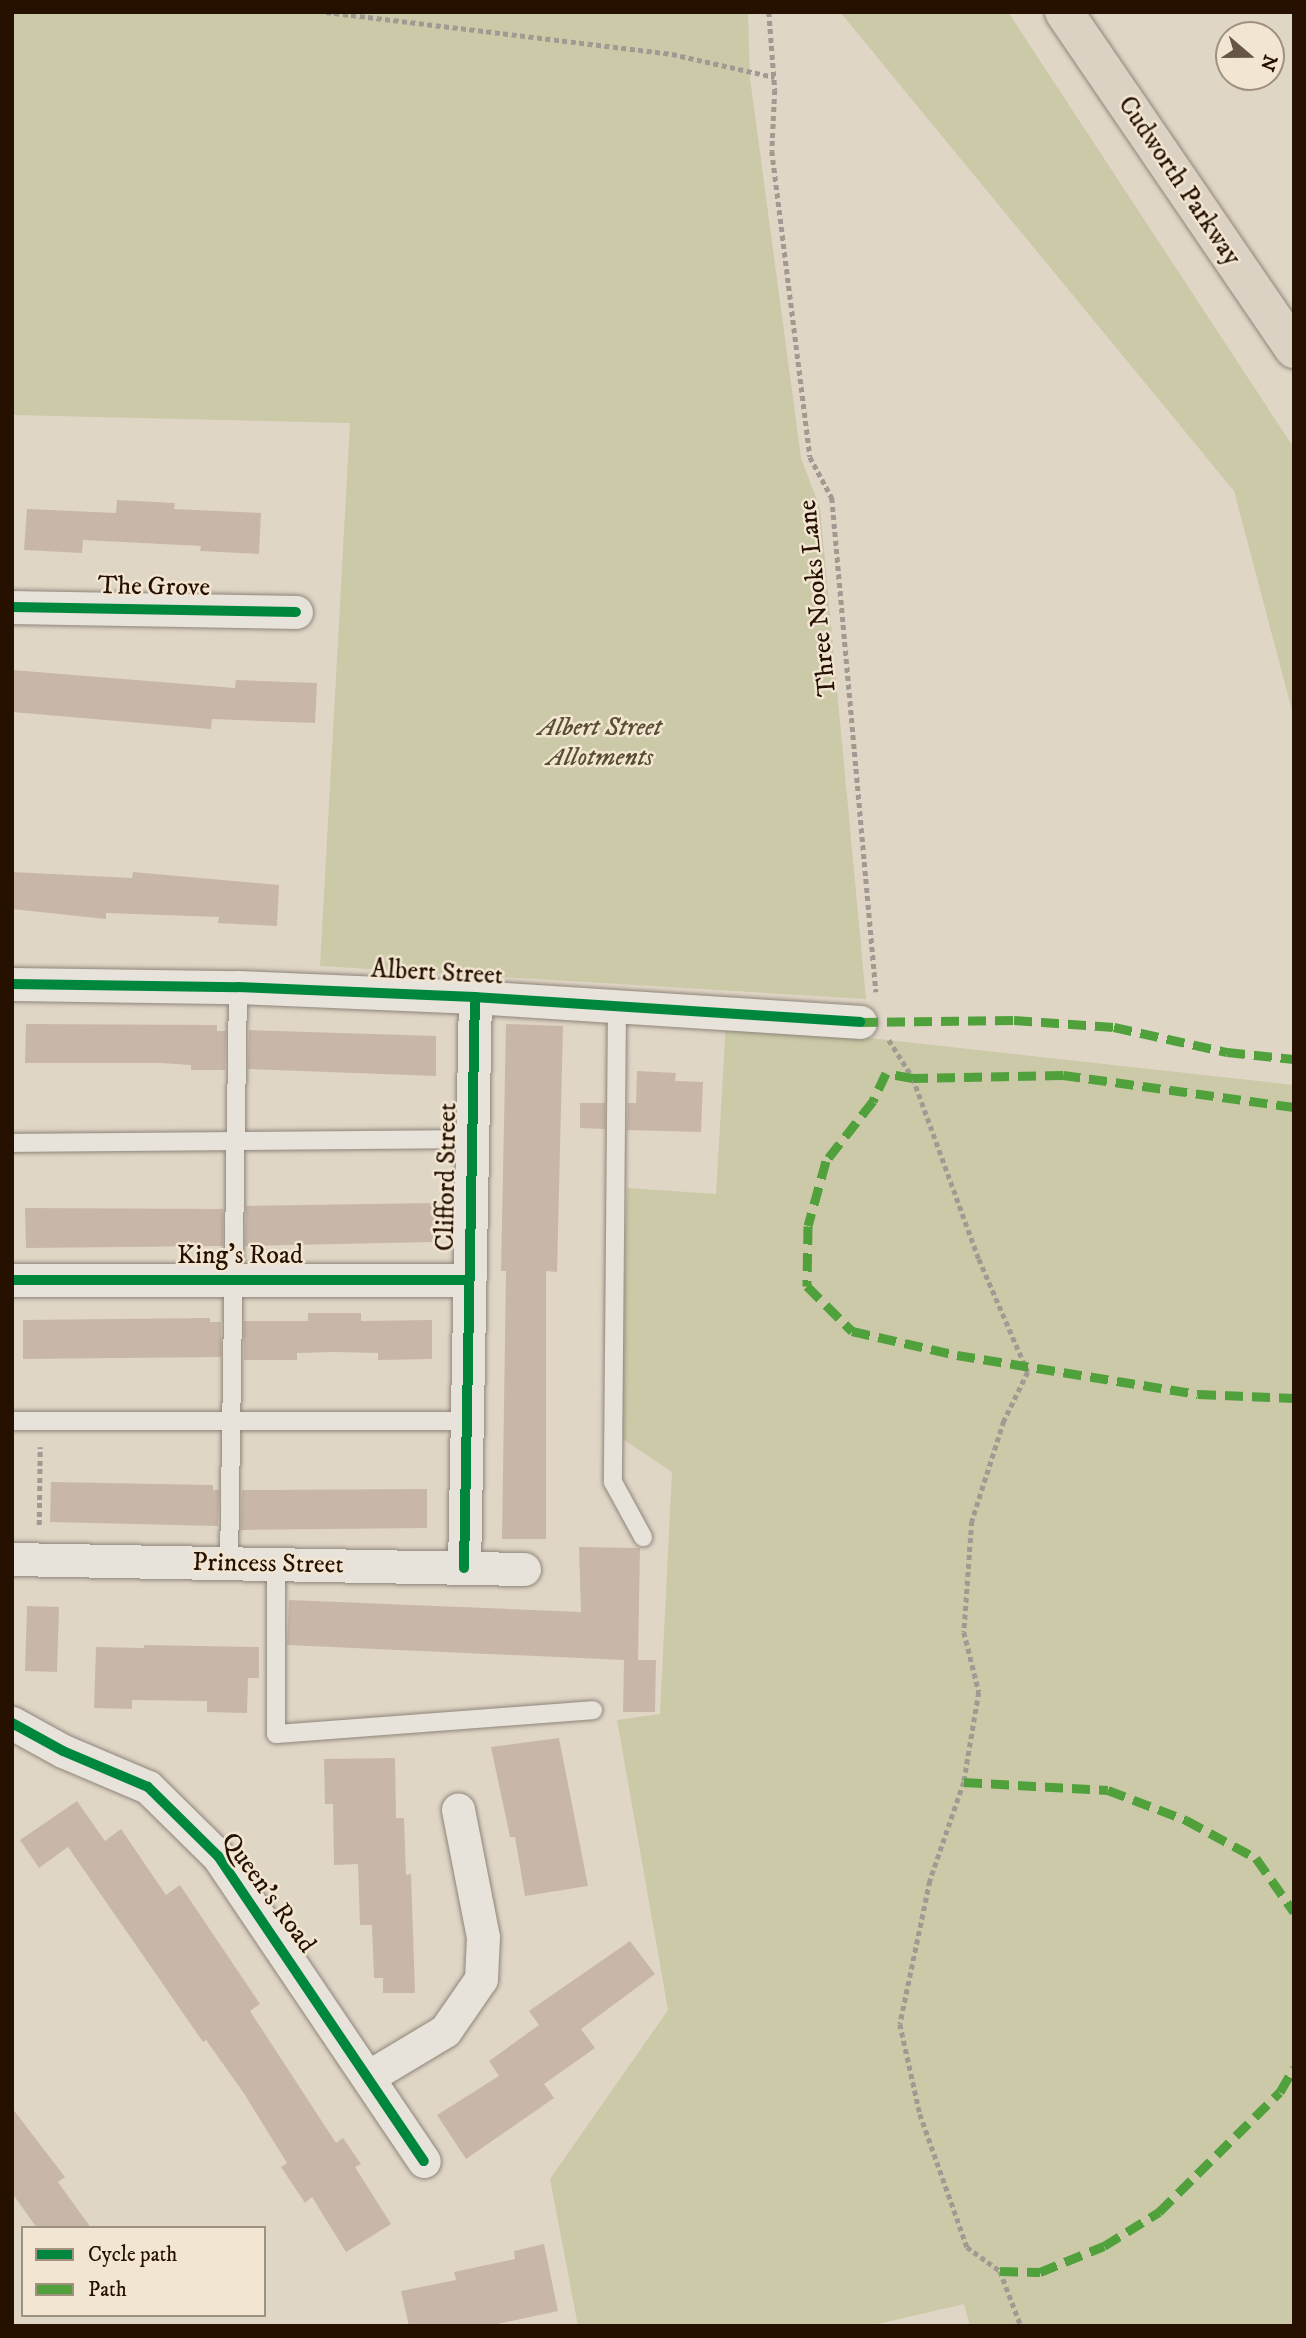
<!DOCTYPE html>
<html>
<head>
<meta charset="utf-8">
<style>
  body { margin:0 }
  #map { position:relative; width:1306px; height:2338px; overflow:hidden; background:#e0d6c6; font-family:"IM FELL DW Pica",serif }
  div>[style] { position:absolute }
  [style*='--x'] { left:calc(var(--x)*1px); top:calc(var(--y)*1px); width:calc(var(--w)*1px); rotate:calc(var(--a)*1deg) }
  .green>* { inset:0; background:#cbc9a7 }
  .building>* { inset:0; background:#c8b7a9 }
  .path>* { height:4.5px; margin-top:-2.25px; transform-origin:0; background:repeating-linear-gradient(90deg,#a09a93 0 5px,transparent 0 8.5px) }
  .roads { filter:drop-shadow(0 0 2px #8e857a) drop-shadow(0 0 2px #8e857a) }
  .lane>* { height:18px; margin:-9px; padding:0 9px; transform-origin:9px; border-radius:9px; background:#e7e2da }
  .street>* { height:33px; margin:-16.5px; padding:0 16.5px; transform-origin:16.5px; border-radius:16.5px; background:#e7e2da }
  .highway>* { height:38px; margin:-19px; padding:0 19px; transform-origin:19px; border-radius:19px; background:#dbd2c4 }
  .quiet>* { height:9px; margin-top:-4.5px; transform-origin:0; background:repeating-linear-gradient(90deg,#50a03c 0 18px,transparent 0 27px) }
  .cycleway>* { height:10px; margin:-5px; padding:0 5px; transform-origin:5px; border-radius:5px; background:#00873e }
  span { translate:-50% -50%; white-space:nowrap; text-align:center; line-height:1.15; -webkit-text-stroke:5px #f2e6d3; paint-order:stroke }
  .street-label { font-size:26px; color:#261100 }
  .park-label { font-size:26px; color:#594e32; font-style:italic }
  .frame { position:absolute; inset:0; border:14px solid #261100; pointer-events:none }
  .legend { position:absolute; left:21px; top:2226px; width:245px; height:91px; box-sizing:border-box; background:#f2e6d3; border:2px solid #a0917f; margin:0; padding:9px 12px; list-style:none; font-size:21px; color:#261100 }
  .legend li { display:flex; align-items:center; gap:14px; height:35px }
  .legend b { width:35px; border:2px solid #a0917f }
  .north { position:absolute; left:1215px; top:21px; width:70px; height:70px; box-sizing:border-box; background:#f2e6d3; border:2px solid #a0917f; border-radius:50%; rotate:110deg; font-size:19px; font-weight:700; line-height:28px; text-align:center; color:#261100 }
  .north::after { content:''; display:block; margin:auto; width:24px; height:32px; background:#675645; clip-path:polygon(50% 0,100% 100%,50% 72%,0 100%) }
</style>
</head>
<body>
<div id="map">
  <div class="green">
    <i style="clip-path:polygon(12px 12px,748px 12px,750px 78px,801px 458px,820px 508px,866px 999px,320px 966px,350px 423px,12px 415px)"></i>
    <i style="clip-path:polygon(840px 12px,1008px 12px,1294px 448px,1294px 718px,1234px 491px)"></i>
    <i style="clip-path:polygon(726px 1022px,1294px 1085px,1294px 2326px,970px 2326px,964px 2304px,869px 2326px,578px 2326px,550px 2179px,668px 2010px,617px 1720px,660px 1714px,672px 1472px,620px 1437px,627px 1188px,716px 1194px)"></i>
  </div>
  <div class="building">
    <i style="clip-path:polygon(117px 500px,175px 503px,174px 509px,261px 513px,259px 554px,200px 551px,201px 546px,83px 540px,82px 553px,24px 550px,27px 509px,116px 513px)"></i>
    <i style="clip-path:polygon(12px 670px,235px 688px,236px 680px,317px 683px,315px 723px,212px 719px,211px 729px,12px 712px)"></i>
    <i style="clip-path:polygon(12px 872px,132px 878px,133px 872px,279px 885px,277px 926px,218px 923px,219px 917px,106px 913px,106px 919px,12px 909px)"></i>
    <i style="clip-path:polygon(26px 1024px,217px 1025px,217px 1031px,226px 1031px,225px 1070px,191px 1070px,191px 1065px,160px 1063px,25px 1063px)"></i>
    <i style="clip-path:polygon(506px 1024px,563px 1026px,557px 1272px,546px 1271px,546px 1539px,502px 1539px,506px 1271px,501px 1271px)"></i>
    <i style="clip-path:polygon(249px 1030px,436px 1036px,436px 1076px,248px 1069px)"></i>
    <i style="clip-path:polygon(637px 1071px,676px 1073px,675px 1081px,703px 1082px,701px 1132px,627px 1130px,628px 1103px,636px 1103px)"></i>
    <i style="clip-path:polygon(580px 1103px,605px 1103px,605px 1129px,580px 1128px)"></i>
    <i style="clip-path:polygon(435px 1203px,435px 1242px,245px 1246px,246px 1206px)"></i>
    <i style="clip-path:polygon(25px 1208px,223px 1209px,223px 1246px,26px 1248px)"></i>
    <i style="clip-path:polygon(308px 1313px,361px 1313px,361px 1321px,432px 1320px,432px 1359px,378px 1360px,378px 1353px,335px 1352px,297px 1353px,297px 1360px,244px 1360px,244px 1321px,308px 1321px)"></i>
    <i style="clip-path:polygon(210px 1318px,210px 1322px,221px 1322px,221px 1357px,23px 1359px,23px 1320px)"></i>
    <i style="clip-path:polygon(51px 1482px,213px 1485px,213px 1490px,219px 1490px,218px 1526px,50px 1522px)"></i>
    <i style="clip-path:polygon(427px 1489px,427px 1528px,241px 1530px,242px 1490px)"></i>
    <i style="clip-path:polygon(579px 1547px,640px 1548px,638px 1660px,656px 1660px,655px 1712px,623px 1712px,624px 1660px,287px 1645px,289px 1600px,581px 1612px)"></i>
    <i style="clip-path:polygon(27px 1606px,59px 1607px,57px 1672px,25px 1671px)"></i>
    <i style="clip-path:polygon(144px 1645px,259px 1647px,259px 1678px,248px 1678px,247px 1713px,207px 1712px,207px 1701px,132px 1700px,132px 1709px,94px 1708px,96px 1647px,144px 1648px)"></i>
    <i style="clip-path:polygon(559px 1738px,588px 1886px,525px 1896px,515px 1837px,510px 1837px,491px 1747px)"></i>
    <i style="clip-path:polygon(395px 1758px,396px 1818px,404px 1818px,406px 1875px,411px 1874px,415px 1993px,383px 1993px,383px 1978px,374px 1978px,372px 1925px,360px 1925px,358px 1864px,334px 1865px,333px 1804px,325px 1804px,324px 1759px)"></i>
    <i style="clip-path:polygon(77px 1801px,105px 1841px,121px 1829px,166px 1895px,180px 1885px,260px 2004px,250px 2011px,336px 2143px,343px 2138px,361px 2164px,355px 2167px,391px 2224px,346px 2252px,312px 2197px,305px 2203px,281px 2167px,287px 2163px,243px 2092px,206px 2040px,203px 2042px,68px 1847px,39px 1868px,20px 1840px)"></i>
    <i style="clip-path:polygon(630px 1941px,655px 1974px,581px 2029px,595px 2048px,544px 2084px,554px 2098px,466px 2159px,437px 2115px,499px 2076px,489px 2061px,539px 2025px,529px 2011px)"></i>
    <i style="clip-path:polygon(12px 2108px,65px 2177px,58px 2182px,91px 2228px,37px 2228px,12px 2193px)"></i>
    <i style="clip-path:polygon(544px 2244px,558px 2311px,488px 2326px,409px 2326px,401px 2291px,456px 2280px,454px 2272px,515px 2259px,514px 2251px)"></i>
  </div>
  <div class="path">
    <i style="--x:326;--y:12;--w:349;--a:6.9"></i>
    <i style="--x:672;--y:54;--w:105;--a:12.7"></i>
    <i style="--x:769;--y:12;--w:78;--a:85.6"></i>
    <i style="--x:775;--y:90;--w:61;--a:92.8"></i>
    <i style="--x:772;--y:151;--w:308;--a:82.9"></i>
    <i style="--x:810;--y:457;--w:47;--a:61.8"></i>
    <i style="--x:832;--y:498;--w:496;--a:84.9"></i>
    <i style="--x:889;--y:1040;--w:45;--a:57.7"></i>
    <i style="--x:913;--y:1078;--w:193;--a:70"></i>
    <i style="--x:979;--y:1259;--w:123;--a:66.6"></i>
    <i style="--x:1028;--y:1372;--w:55;--a:116.1"></i>
    <i style="--x:1004;--y:1421;--w:105;--a:107.7"></i>
    <i style="--x:972;--y:1521;--w:111;--a:94.1"></i>
    <i style="--x:964;--y:1632;--w:62;--a:76"></i>
    <i style="--x:979;--y:1692;--w:91;--a:99.5"></i>
    <i style="--x:964;--y:1782;--w:105;--a:109"></i>
    <i style="--x:930;--y:1881;--w:146;--a:101.8"></i>
    <i style="--x:900;--y:2024;--w:92;--a:77.5"></i>
    <i style="--x:920;--y:2114;--w:141;--a:70.5"></i>
    <i style="--x:967;--y:2247;--w:41;--a:36"></i>
    <i style="--x:1000;--y:2271;--w:59;--a:69.1"></i>
    <i style="--x:39;--y:1525;--w:78;--a:-89.3"></i>
  </div>
  <div class="roads">
    <div class="lane">
      <i style="--x:617;--y:1006;--w:476;--a:90.5"></i>
      <i style="--x:613;--y:1482;--w:63;--a:61.4"></i>
      <i style="--x:12;--y:1143;--w:458;--a:-0.5"></i>
      <i style="--x:12;--y:1421;--w:455;--a:0"></i>
      <i style="--x:229;--y:1563;--w:576;--a:-89.1"></i>
      <i style="--x:276;--y:1564;--w:170;--a:90"></i>
      <i style="--x:276;--y:1734;--w:318;--a:-4.3"></i>
    </div>
    <div class="street">
      <i style="--x:12;--y:607;--w:284;--a:1"></i>
      <i style="--x:12;--y:984;--w:226;--a:0.8"></i>
      <i style="--x:238;--y:987;--w:237;--a:2.4"></i>
      <i style="--x:475;--y:997;--w:386;--a:3.7"></i>
      <i style="--x:12;--y:1280;--w:456;--a:0"></i>
      <i style="--x:12;--y:1559;--w:512;--a:1.12"></i>
      <i style="--x:464;--y:1568;--w:571;--a:-88.9"></i>
      <i style="--x:12;--y:1723;--w:58;--a:28.8"></i>
      <i style="--x:63;--y:1751;--w:92;--a:23"></i>
      <i style="--x:148;--y:1787;--w:98;--a:44.6"></i>
      <i style="--x:218;--y:1856;--w:368;--a:56"></i>
      <i style="--x:368;--y:2077;--w:90;--a:-30.9"></i>
      <i style="--x:445;--y:2031;--w:63;--a:-55.3"></i>
      <i style="--x:481;--y:1979;--w:42;--a:-87.3"></i>
      <i style="--x:483;--y:1937;--w:130;--a:-101.1"></i>
    </div>
    <div class="highway">
      <i style="--x:1064;--y:12;--w:408;--a:55.7"></i>
    </div>
  </div>
  <div class="quiet">
    <i style="--x:860;--y:1022;--w:154;--a:-0.7"></i>
    <i style="--x:1014;--y:1020;--w:100;--a:4"></i>
    <i style="--x:1114;--y:1027;--w:116;--a:12.5"></i>
    <i style="--x:1227;--y:1052;--w:67;--a:6"></i>
    <i style="--x:1294;--y:1107;--w:233;--a:-172.1"></i>
    <i style="--x:1063;--y:1075;--w:150;--a:178.9"></i>
    <i style="--x:913;--y:1078;--w:27;--a:-170"></i>
    <i style="--x:886;--y:1073;--w:31;--a:115"></i>
    <i style="--x:873;--y:1101;--w:76;--a:128.1"></i>
    <i style="--x:826;--y:1161;--w:67;--a:105.5"></i>
    <i style="--x:808;--y:1226;--w:60;--a:91"></i>
    <i style="--x:807;--y:1286;--w:64;--a:45"></i>
    <i style="--x:852;--y:1331;--w:108;--a:12.9"></i>
    <i style="--x:957;--y:1355;--w:244;--a:9.2"></i>
    <i style="--x:1198;--y:1394;--w:96;--a:2.4"></i>
    <i style="--x:964;--y:1782;--w:144;--a:3.2"></i>
    <i style="--x:1108;--y:1790;--w:84;--a:21"></i>
    <i style="--x:1186;--y:1820;--w:80;--a:28.5"></i>
    <i style="--x:1256;--y:1858;--w:66;--a:54.9"></i>
    <i style="--x:1000;--y:2271;--w:40;--a:1.4"></i>
    <i style="--x:1040;--y:2272;--w:69;--a:-22.1"></i>
    <i style="--x:1104;--y:2246;--w:65;--a:-31.7"></i>
    <i style="--x:1159;--y:2212;--w:170;--a:-44.8"></i>
    <i style="--x:1280;--y:2092;--w:28;--a:-60"></i>
  </div>
  <div class="cycleway">
    <i style="--x:12;--y:607;--w:284;--a:1"></i>
    <i style="--x:12;--y:984;--w:226;--a:0.8"></i>
    <i style="--x:238;--y:987;--w:237;--a:2.4"></i>
    <i style="--x:475;--y:997;--w:386;--a:3.7"></i>
    <i style="--x:12;--y:1280;--w:456;--a:0"></i>
    <i style="--x:464;--y:1568;--w:571;--a:-88.9"></i>
    <i style="--x:12;--y:1723;--w:58;--a:28.8"></i>
    <i style="--x:63;--y:1751;--w:92;--a:23"></i>
    <i style="--x:148;--y:1787;--w:98;--a:44.6"></i>
    <i style="--x:218;--y:1856;--w:368;--a:56"></i>
  </div>
  <div class="street-label">
    <span style="left:1179px;top:181px;rotate:56deg">Cudworth Parkway</span>
    <span style="left:154px;top:587px;rotate:1deg">The Grove</span>
    <span style="left:818px;top:598px;rotate:-96deg">Three Nooks Lane</span>
    <span style="left:437px;top:973px;rotate:3deg">Albert Street</span>
    <span style="left:447px;top:1177px;rotate:-89deg">Clifford Street</span>
    <span style="left:240px;top:1256px">King's Road</span>
    <span style="left:268px;top:1564px;rotate:1deg">Princess Street</span>
    <span style="left:268px;top:1893px;rotate:54deg">Queen's Road</span>
  </div>
  <div class="park-label">
    <span style="left:600px;top:743px">Albert Street<br>Allotments</span>
  </div>
  <div class="frame"></div>
  <ul class="legend">
  <li><b style="height:9px;background:#00873e"></b>Cycle path</li>
  <li><b style="height:9px;background:#50a03c"></b>Path</li>
  </ul>
  <div class="north">N</div>
</div>
</body>
</html>
